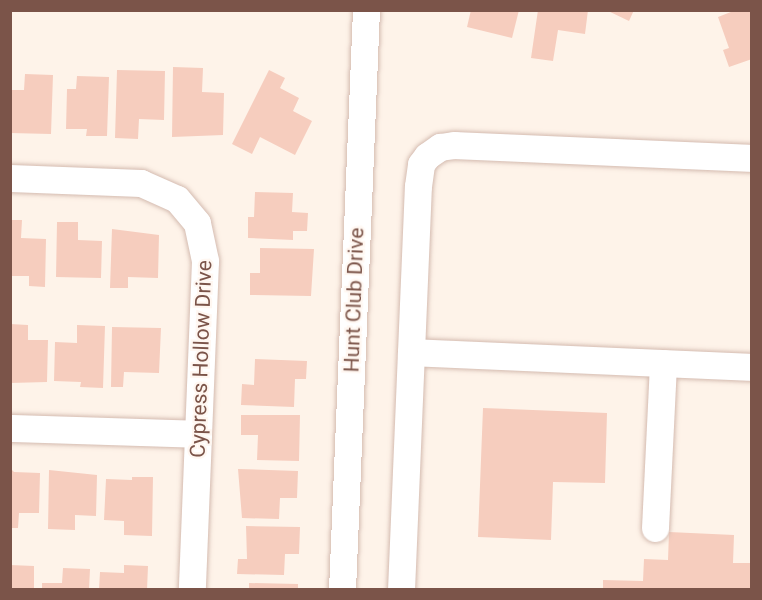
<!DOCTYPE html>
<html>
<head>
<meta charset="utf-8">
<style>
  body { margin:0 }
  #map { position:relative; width:762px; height:600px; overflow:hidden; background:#fef3e9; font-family:Roboto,sans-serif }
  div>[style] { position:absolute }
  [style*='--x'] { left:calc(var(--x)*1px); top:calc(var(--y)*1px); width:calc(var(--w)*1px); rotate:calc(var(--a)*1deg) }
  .building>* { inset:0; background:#f6cdbe }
  .roads { filter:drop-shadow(0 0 2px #d4bbb0) drop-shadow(0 0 2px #d4bbb0) }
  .minor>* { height:27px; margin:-13.5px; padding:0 13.5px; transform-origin:13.5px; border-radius:13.5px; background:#fff }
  span { translate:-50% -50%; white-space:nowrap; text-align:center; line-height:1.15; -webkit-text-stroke:4.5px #fff7f1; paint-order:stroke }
  .street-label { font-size:21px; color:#7b5449 }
  .frame { position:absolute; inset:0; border:12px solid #7b5449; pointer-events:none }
</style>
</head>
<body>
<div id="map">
  <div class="building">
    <i style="clip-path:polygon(471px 10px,519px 10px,512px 38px,467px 27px)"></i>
    <i style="clip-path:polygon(538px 10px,588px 10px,585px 34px,558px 30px,553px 61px,531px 58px)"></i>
    <i style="clip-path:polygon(606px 10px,634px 10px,629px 21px)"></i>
    <i style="clip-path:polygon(736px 10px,752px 10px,752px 59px,729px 67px,723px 50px,729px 48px,718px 17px)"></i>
    <i style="clip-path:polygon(173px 67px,203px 68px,202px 92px,224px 93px,223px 135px,172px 137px)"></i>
    <i style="clip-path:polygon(117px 70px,165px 71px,164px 120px,139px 119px,138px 139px,115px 138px)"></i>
    <i style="clip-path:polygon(269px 70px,285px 78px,280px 88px,299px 98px,293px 111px,312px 121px,295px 155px,260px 137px,252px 154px,232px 144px)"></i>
    <i style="clip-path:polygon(25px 74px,53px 75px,51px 134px,10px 133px,10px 90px,24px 90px)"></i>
    <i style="clip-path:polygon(77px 76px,109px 77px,107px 136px,86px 136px,87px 129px,66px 129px,67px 89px,76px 89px)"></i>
    <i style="clip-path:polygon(255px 192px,293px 193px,292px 212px,308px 213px,307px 231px,293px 231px,293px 240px,248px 238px,248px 217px,254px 217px)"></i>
    <i style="clip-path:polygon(10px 220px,22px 220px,21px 238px,46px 239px,45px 287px,29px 286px,29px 276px,10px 276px)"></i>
    <i style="clip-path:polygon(57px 222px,78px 222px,78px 240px,102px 241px,101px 278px,56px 277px)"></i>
    <i style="clip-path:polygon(112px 229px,159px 235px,158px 278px,128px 277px,128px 288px,110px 288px)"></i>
    <i style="clip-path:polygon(260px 248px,314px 249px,311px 296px,250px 295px,250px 273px,260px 273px)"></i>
    <i style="clip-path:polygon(10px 324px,28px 325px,28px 340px,48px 340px,47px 382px,10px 383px)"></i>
    <i style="clip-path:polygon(77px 325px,105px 326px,103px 388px,80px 387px,81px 382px,54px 381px,55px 342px,77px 343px)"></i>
    <i style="clip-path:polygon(112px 327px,161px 328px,159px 373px,124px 372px,123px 387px,111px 387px)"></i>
    <i style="clip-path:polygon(255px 359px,307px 361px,306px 379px,295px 379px,294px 407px,241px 405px,242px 384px,254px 385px)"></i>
    <i style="clip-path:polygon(483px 408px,607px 413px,605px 483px,553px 482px,551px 540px,478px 537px)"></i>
    <i style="clip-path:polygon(241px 415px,300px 415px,299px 461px,257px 460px,258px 435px,241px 435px)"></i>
    <i style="clip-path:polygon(10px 468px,14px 472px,40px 473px,39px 513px,19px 513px,18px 528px,10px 528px)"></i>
    <i style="clip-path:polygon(238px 469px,298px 471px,297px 498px,280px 498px,279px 519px,242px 518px)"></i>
    <i style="clip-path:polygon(49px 470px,97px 475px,96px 516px,75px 515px,75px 530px,48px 529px)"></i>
    <i style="clip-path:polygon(132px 477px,153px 477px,152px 536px,124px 535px,124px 521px,104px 520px,106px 479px,132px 480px)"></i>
    <i style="clip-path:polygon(246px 526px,300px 527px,299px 554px,285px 554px,284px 575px,237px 574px,238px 559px,247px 559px)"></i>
    <i style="clip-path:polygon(669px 532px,734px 535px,733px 563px,752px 563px,752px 590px,603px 590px,603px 580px,643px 581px,644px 559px,668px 560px)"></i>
    <i style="clip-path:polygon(10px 565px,34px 566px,34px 590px,10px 590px)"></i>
    <i style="clip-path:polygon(124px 565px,148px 566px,147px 590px,99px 590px,100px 572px,124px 573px)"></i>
    <i style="clip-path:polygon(63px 568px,90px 569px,89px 590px,42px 590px,42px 583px,62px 583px)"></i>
    <i style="clip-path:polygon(249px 583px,298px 584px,298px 590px,249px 590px)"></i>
  </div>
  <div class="roads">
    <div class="minor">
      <i style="--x:10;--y:178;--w:131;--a:2.2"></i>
      <i style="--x:141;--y:183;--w:39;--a:24"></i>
      <i style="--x:177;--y:199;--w:31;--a:50"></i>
      <i style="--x:197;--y:223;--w:39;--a:78"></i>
      <i style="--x:205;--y:261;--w:329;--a:92.3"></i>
      <i style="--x:411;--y:352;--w:341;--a:2.5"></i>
      <i style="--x:10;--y:428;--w:188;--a:1.8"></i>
      <i style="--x:655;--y:528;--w:165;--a:-87.2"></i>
      <i style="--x:342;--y:590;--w:580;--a:-87.63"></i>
      <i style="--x:401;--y:590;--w:404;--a:-87.6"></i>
      <i style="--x:418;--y:186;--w:22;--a:-82"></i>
      <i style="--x:421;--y:164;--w:10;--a:-53"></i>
      <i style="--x:427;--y:156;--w:16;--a:-35"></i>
      <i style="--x:440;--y:147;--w:15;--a:-8"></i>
      <i style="--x:455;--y:145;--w:297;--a:2.5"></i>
    </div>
  </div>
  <div class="street-label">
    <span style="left:354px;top:300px;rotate:-88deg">Hunt Club Drive</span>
    <span style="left:201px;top:359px;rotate:-88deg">Cypress Hollow Drive</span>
  </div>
  <div class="frame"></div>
</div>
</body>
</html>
